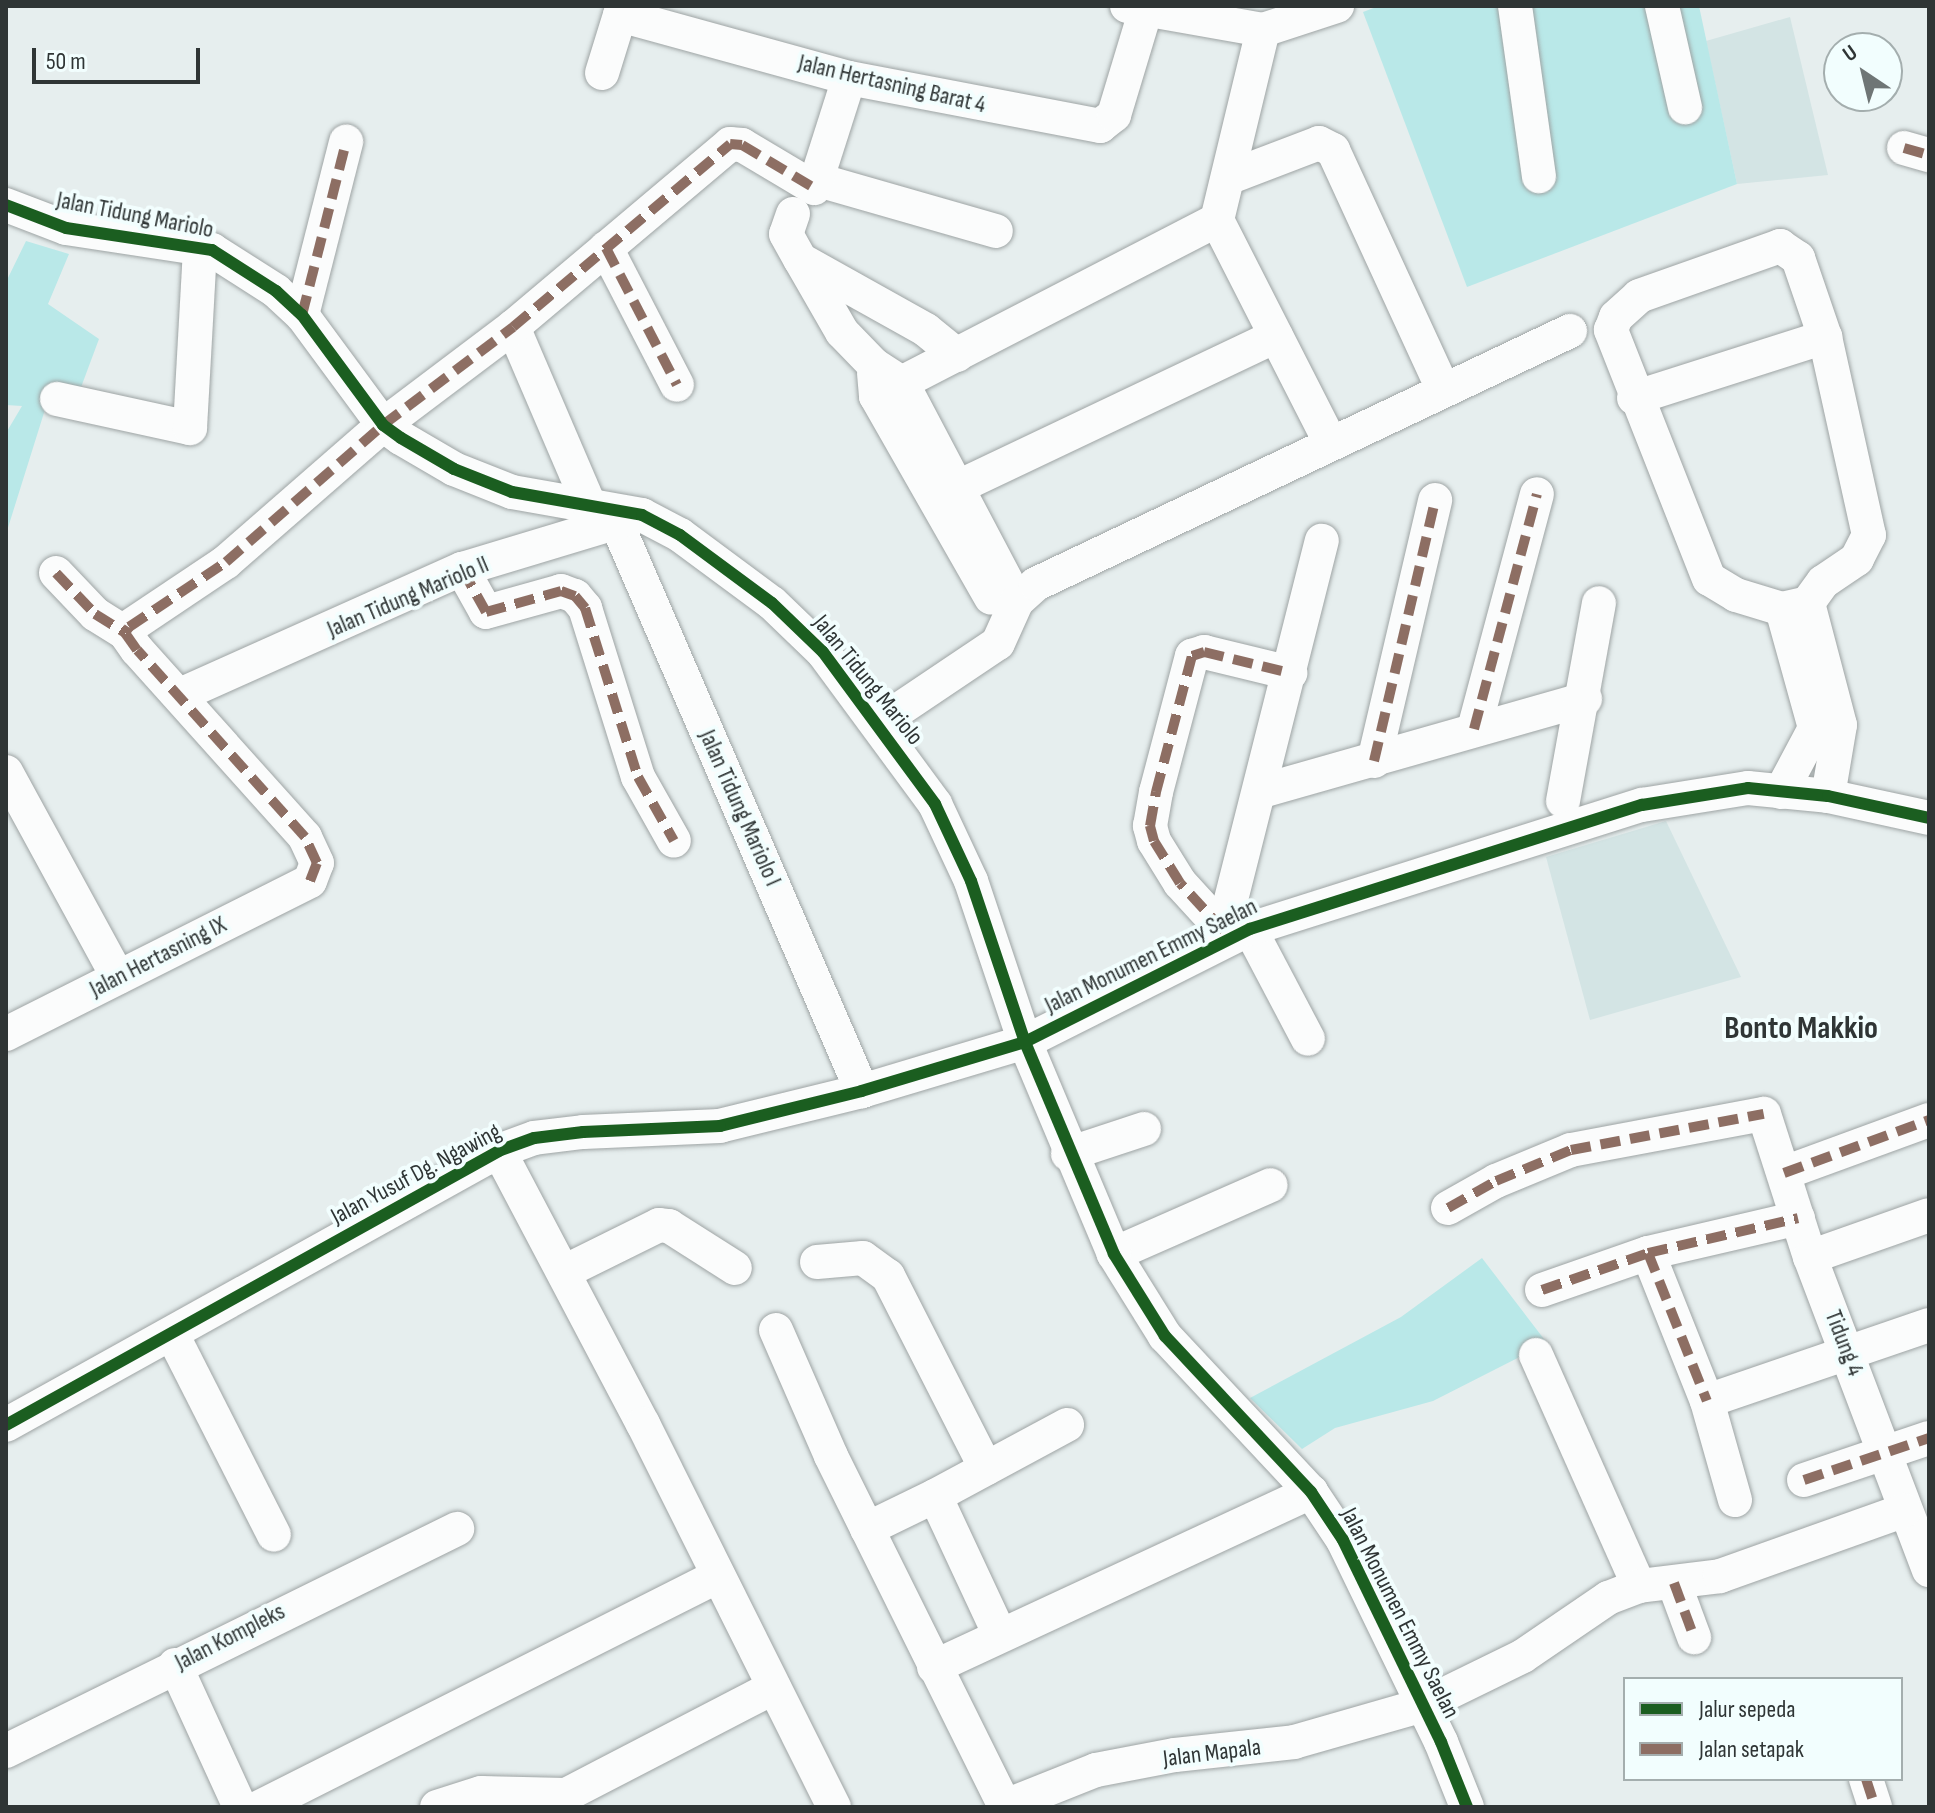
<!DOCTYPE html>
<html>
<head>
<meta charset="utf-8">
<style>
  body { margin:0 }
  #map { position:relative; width:1935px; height:1813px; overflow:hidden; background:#e6eeee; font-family:"Sofia Sans Condensed",sans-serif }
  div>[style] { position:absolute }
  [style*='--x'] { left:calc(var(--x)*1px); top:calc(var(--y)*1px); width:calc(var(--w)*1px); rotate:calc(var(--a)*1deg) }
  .built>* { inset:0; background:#d3e4e4 }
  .green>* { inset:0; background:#b9e8e8 }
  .roads { filter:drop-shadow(0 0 2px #9ea4a4) drop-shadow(0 0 2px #9ea4a4) }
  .minor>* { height:34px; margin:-17px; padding:0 17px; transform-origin:17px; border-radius:17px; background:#fbfcfc }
  .quiet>* { height:10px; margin-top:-5px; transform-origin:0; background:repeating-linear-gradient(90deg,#8d6e63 0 20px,transparent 0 30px) }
  .cycleway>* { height:12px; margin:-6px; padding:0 6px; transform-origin:6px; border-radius:6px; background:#1b5e20 }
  span { translate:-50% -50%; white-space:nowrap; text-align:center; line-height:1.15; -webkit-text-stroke:8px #f2fefe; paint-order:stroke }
  .street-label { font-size:24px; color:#2f3535 }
  .district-label { font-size:32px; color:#2f3535; font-weight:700 }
  .frame { position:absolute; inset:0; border:8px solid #2f3535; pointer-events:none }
  .legend { position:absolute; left:1623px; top:1677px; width:280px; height:104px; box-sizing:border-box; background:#f2fefe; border:2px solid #a4aeae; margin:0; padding:10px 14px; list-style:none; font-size:24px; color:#2f3535 }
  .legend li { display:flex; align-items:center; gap:16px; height:40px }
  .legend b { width:40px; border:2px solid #a4aeae }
  .north { position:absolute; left:1823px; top:32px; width:80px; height:80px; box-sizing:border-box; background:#f2fefe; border:2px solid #a4aeae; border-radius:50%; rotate:325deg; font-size:22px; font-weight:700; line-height:32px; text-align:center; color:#2f3535 }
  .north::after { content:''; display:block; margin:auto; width:28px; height:36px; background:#6f7676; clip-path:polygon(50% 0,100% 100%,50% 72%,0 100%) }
  .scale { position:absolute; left:32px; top:48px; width:168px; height:36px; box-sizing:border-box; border:4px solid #2f3535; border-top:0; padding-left:10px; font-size:24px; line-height:28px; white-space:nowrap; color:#2f3535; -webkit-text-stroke:6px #f2fefe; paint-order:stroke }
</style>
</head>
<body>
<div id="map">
  <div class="built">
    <i style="clip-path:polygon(1790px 17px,1828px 175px,1737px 184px,1706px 41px)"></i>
    <i style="clip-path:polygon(1666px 821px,1741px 977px,1590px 1020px,1546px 857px)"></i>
  </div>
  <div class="green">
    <i style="clip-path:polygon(1379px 6px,1699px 6px,1737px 184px,1467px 287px,1363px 12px)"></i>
    <i style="clip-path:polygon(26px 241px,69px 254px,48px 304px,99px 339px,77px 398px,48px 400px,6px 534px,6px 433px,22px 406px,6px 405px,6px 282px)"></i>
    <i style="clip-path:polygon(1482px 1258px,1547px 1343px,1433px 1401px,1335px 1428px,1302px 1449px,1250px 1398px,1401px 1317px)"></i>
  </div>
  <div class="roads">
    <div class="minor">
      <i style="--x:1127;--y:6;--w:138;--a:10"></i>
      <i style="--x:1263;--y:30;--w:78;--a:-18"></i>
      <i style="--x:1515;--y:6;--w:172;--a:82"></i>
      <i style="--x:1662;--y:6;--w:104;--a:77.2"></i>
      <i style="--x:1263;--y:30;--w:195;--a:103.6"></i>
      <i style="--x:1217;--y:220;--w:251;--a:63"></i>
      <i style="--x:602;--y:73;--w:61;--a:-72.8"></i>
      <i style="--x:620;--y:15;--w:238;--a:15.4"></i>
      <i style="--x:849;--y:78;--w:256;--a:10.8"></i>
      <i style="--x:1100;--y:126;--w:18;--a:-38"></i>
      <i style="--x:1114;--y:115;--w:114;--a:-73.2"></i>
      <i style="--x:1904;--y:148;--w:26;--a:16"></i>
      <i style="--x:1230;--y:177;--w:95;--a:-20.9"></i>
      <i style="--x:1319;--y:143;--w:16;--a:27"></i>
      <i style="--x:1333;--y:150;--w:263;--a:65.3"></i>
      <i style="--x:818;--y:180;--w:185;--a:16"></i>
      <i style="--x:6;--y:205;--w:64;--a:21"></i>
      <i style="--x:66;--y:228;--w:148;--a:8.6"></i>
      <i style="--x:212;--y:250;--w:76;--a:32.6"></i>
      <i style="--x:276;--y:291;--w:35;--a:43"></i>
      <i style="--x:302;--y:315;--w:137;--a:53.6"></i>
      <i style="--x:383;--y:425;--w:22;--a:36"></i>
      <i style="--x:401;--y:438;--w:61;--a:30.3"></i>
      <i style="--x:454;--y:469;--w:62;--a:21.6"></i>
      <i style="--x:512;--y:492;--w:132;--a:10"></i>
      <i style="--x:642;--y:515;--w:43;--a:27.8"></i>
      <i style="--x:680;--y:535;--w:114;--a:36.5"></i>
      <i style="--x:772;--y:603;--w:71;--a:43.9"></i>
      <i style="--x:823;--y:652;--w:189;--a:53.6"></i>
      <i style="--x:935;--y:804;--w:85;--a:64.9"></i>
      <i style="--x:971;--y:881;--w:170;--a:71.5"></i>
      <i style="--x:1025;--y:1042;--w:170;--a:163.3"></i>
      <i style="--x:862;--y:1091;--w:146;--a:166.2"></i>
      <i style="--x:720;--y:1126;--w:137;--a:177.5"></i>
      <i style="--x:583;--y:1132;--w:49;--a:173"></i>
      <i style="--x:534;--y:1138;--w:37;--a:160"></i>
      <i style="--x:499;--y:1151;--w:564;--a:150.94"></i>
      <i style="--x:793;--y:214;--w:21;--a:109"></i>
      <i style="--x:786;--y:234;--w:29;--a:61"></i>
      <i style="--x:800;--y:259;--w:84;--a:60.1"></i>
      <i style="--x:842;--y:332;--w:46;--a:45.9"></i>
      <i style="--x:874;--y:365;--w:33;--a:33"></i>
      <i style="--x:902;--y:383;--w:246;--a:62.2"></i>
      <i style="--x:1780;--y:246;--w:22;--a:34"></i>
      <i style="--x:1798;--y:258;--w:83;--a:71.1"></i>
      <i style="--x:1825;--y:337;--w:203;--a:77.5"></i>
      <i style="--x:1869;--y:535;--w:27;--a:117"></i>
      <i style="--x:1857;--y:559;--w:41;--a:145.9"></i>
      <i style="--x:1823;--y:582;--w:26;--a:126"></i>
      <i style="--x:1808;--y:603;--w:27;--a:167"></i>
      <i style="--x:1782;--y:609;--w:48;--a:-163.1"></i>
      <i style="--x:1736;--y:595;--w:31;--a:-149"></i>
      <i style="--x:1709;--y:579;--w:268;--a:-111.5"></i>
      <i style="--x:1611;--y:330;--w:14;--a:-69"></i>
      <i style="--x:1616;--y:317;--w:31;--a:-42"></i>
      <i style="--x:1639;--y:296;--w:150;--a:-19.5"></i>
      <i style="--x:606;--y:248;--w:154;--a:62.6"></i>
      <i style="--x:801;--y:260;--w:143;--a:29.2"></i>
      <i style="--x:926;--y:330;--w:40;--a:39"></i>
      <i style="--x:302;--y:315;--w:179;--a:-75.7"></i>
      <i style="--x:513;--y:327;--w:193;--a:66.8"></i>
      <i style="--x:874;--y:373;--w:23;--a:85"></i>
      <i style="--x:876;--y:396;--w:232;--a:60.3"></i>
      <i style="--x:876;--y:396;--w:384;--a:-27.3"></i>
      <i style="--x:1634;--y:398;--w:201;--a:-17.7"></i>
      <i style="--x:57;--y:399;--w:136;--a:12.3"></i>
      <i style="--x:190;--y:428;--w:181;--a:-86.8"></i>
      <i style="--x:958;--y:487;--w:352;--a:-25.4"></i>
      <i style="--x:617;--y:524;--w:618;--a:66.63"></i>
      <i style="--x:462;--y:569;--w:49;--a:60.8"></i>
      <i style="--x:486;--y:612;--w:78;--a:-15.6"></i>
      <i style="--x:561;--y:591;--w:15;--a:20"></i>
      <i style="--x:575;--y:596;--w:16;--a:50"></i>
      <i style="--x:585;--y:608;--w:177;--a:72.6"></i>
      <i style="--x:638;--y:777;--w:73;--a:60.6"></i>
      <i style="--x:56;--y:573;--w:57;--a:46.4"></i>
      <i style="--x:95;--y:614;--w:36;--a:32"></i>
      <i style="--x:1808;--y:603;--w:126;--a:75.3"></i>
      <i style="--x:1840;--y:725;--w:72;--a:99.6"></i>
      <i style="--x:180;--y:695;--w:309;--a:-24.1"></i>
      <i style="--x:462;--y:569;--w:183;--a:-16.8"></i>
      <i style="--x:879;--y:723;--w:143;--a:-33.9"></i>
      <i style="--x:998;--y:643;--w:46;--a:-65.7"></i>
      <i style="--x:1017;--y:601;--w:25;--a:-42"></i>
      <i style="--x:1036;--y:584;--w:591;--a:-25.35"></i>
      <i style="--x:1474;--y:729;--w:243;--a:-75"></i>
      <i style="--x:1374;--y:761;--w:268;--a:-76.8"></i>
      <i style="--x:6;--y:772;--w:234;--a:61.4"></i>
      <i style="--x:1262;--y:791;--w:336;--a:-15.9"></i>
      <i style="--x:1781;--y:792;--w:72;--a:-62"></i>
      <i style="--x:1815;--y:728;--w:123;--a:-105.5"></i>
      <i style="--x:1563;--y:801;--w:201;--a:-79.7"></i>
      <i style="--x:1250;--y:929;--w:124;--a:62.2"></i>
      <i style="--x:1224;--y:931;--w:65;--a:-132.5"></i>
      <i style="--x:1180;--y:883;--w:49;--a:-121.8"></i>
      <i style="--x:1154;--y:841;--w:16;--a:-105"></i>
      <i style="--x:1150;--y:826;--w:35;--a:-80"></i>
      <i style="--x:1156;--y:792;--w:141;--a:-75.2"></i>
      <i style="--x:1192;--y:656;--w:13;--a:-18"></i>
      <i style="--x:1204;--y:652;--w:89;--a:13.7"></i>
      <i style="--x:1220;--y:943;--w:415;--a:-75.8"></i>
      <i style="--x:6;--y:1034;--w:340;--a:-26.7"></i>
      <i style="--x:310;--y:881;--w:19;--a:-69"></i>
      <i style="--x:317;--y:863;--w:29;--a:-115"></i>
      <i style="--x:305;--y:837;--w:251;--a:-131.9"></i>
      <i style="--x:137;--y:650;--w:21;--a:-125"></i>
      <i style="--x:125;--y:633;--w:7;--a:-56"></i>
      <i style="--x:129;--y:627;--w:117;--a:-33.8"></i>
      <i style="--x:226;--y:562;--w:208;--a:-41.1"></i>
      <i style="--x:383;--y:425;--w:163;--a:-37"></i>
      <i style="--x:513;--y:327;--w:284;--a:-40.1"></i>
      <i style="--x:730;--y:144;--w:12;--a:5"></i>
      <i style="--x:742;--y:145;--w:84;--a:30.8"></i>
      <i style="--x:814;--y:188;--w:115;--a:-72.3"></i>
      <i style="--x:499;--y:1151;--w:309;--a:62.2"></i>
      <i style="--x:643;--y:1424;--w:428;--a:63.5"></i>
      <i style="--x:1068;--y:1154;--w:80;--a:-18.2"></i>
      <i style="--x:1784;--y:1173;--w:154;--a:-20.1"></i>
      <i style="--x:1448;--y:1208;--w:55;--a:-29.4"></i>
      <i style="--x:1496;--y:1181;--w:81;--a:-22.5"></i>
      <i style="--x:1571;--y:1150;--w:196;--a:-10.6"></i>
      <i style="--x:1764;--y:1114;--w:150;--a:72.2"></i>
      <i style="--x:1810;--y:1257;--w:335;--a:69.2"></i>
      <i style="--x:1648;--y:1253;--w:159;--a:68.3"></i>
      <i style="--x:1707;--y:1401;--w:103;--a:74.2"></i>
      <i style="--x:1114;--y:1254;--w:171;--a:-23.7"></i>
      <i style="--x:1810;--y:1257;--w:126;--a:-19.4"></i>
      <i style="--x:817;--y:1262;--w:46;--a:-5"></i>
      <i style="--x:863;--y:1258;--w:31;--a:36"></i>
      <i style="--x:888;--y:1276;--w:216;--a:63"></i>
      <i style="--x:564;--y:1272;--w:106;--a:-26.3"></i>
      <i style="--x:659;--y:1225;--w:10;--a:6"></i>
      <i style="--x:669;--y:1226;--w:78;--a:32.5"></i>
      <i style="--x:1542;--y:1290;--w:112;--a:-19.2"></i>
      <i style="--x:1648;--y:1253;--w:154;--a:-13.1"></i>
      <i style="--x:776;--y:1330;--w:137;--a:66.4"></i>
      <i style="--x:831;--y:1456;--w:391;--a:63.6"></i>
      <i style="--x:172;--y:1334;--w:225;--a:63.1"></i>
      <i style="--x:1536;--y:1355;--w:253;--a:66"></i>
      <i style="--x:1707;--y:1401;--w:235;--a:-18.9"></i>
      <i style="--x:1804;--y:1480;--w:132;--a:-18.6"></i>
      <i style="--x:867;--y:1529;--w:76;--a:-25.9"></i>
      <i style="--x:1674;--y:1583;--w:58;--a:69.7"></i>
      <i style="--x:999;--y:1633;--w:151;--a:-115"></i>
      <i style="--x:935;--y:1496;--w:150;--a:-28.3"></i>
      <i style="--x:175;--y:1665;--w:156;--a:65.4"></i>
      <i style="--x:934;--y:1667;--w:416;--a:-24.9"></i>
      <i style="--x:6;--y:1751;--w:503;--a:-26.21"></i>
      <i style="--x:1866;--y:1779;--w:29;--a:72"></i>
      <i style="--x:260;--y:1807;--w:513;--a:-26.76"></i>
      <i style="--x:437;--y:1807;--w:46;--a:-17.7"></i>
      <i style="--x:481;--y:1793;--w:85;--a:1.3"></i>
      <i style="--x:566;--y:1795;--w:234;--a:-27.4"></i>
      <i style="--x:1003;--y:1807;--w:100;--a:-21.7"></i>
      <i style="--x:1096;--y:1770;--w:80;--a:-10.8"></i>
      <i style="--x:1175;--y:1755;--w:120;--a:-6.2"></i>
      <i style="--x:1294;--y:1742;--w:134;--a:-16"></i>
      <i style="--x:1423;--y:1705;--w:111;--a:-26.1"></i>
      <i style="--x:1523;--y:1656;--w:103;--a:-34.3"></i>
      <i style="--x:1608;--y:1598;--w:33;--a:-21"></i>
      <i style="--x:1639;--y:1586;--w:82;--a:-7"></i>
      <i style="--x:1720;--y:1576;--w:196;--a:-19.6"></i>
      <i style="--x:1467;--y:1807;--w:70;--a:-111.8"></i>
      <i style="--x:1441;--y:1742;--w:225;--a:-115.9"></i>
      <i style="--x:1343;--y:1540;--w:58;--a:-123.7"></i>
      <i style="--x:1311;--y:1492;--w:214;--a:-133.1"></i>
      <i style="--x:1165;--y:1336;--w:97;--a:-121.9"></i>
      <i style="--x:1114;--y:1254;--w:230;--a:-112.8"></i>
      <i style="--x:1025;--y:1042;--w:252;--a:-26.7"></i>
      <i style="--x:1250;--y:929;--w:411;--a:-17.6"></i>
      <i style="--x:1642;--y:805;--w:107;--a:-9.1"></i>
      <i style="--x:1748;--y:788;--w:80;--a:5.7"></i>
      <i style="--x:1828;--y:796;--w:103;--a:12.3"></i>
    </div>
  </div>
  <div class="quiet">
    <i style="--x:1904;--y:148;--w:26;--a:16"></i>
    <i style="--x:606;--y:248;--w:154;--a:62.6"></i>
    <i style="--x:302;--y:315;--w:179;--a:-75.7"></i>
    <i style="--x:462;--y:569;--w:49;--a:60.8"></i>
    <i style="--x:486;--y:612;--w:78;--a:-15.6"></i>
    <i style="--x:561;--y:591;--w:15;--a:20"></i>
    <i style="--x:575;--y:596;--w:16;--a:50"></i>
    <i style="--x:585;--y:608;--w:177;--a:72.6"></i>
    <i style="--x:638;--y:777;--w:73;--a:60.6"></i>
    <i style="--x:56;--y:573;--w:57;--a:46.4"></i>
    <i style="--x:95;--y:614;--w:36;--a:32"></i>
    <i style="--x:1474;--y:729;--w:243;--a:-75"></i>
    <i style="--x:1374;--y:761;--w:268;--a:-76.8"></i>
    <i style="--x:310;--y:881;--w:19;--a:-69"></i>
    <i style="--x:317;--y:863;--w:29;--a:-115"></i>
    <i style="--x:305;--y:837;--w:251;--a:-131.9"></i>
    <i style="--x:137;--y:650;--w:21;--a:-125"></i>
    <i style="--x:125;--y:633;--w:7;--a:-56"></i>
    <i style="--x:129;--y:627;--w:117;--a:-33.8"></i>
    <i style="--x:226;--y:562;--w:208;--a:-41.1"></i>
    <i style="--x:383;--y:425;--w:163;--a:-37"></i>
    <i style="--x:513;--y:327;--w:284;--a:-40.1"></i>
    <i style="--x:730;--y:144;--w:12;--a:5"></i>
    <i style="--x:742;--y:145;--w:84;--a:30.8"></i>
    <i style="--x:1224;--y:931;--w:65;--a:-132.5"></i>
    <i style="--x:1180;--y:883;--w:49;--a:-121.8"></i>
    <i style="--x:1154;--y:841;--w:16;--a:-105"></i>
    <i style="--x:1150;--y:826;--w:35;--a:-80"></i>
    <i style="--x:1156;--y:792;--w:141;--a:-75.2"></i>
    <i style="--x:1192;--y:656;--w:13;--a:-18"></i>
    <i style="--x:1204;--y:652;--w:89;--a:13.7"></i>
    <i style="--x:1784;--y:1173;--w:154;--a:-20.1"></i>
    <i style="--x:1448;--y:1208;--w:55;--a:-29.4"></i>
    <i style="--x:1496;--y:1181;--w:81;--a:-22.5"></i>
    <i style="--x:1571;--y:1150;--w:196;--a:-10.6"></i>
    <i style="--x:1648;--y:1253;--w:159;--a:68.3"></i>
    <i style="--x:1542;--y:1290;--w:112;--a:-19.2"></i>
    <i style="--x:1648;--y:1253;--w:154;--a:-13.1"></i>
    <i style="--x:1804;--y:1480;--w:132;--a:-18.6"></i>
    <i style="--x:1674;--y:1583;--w:58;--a:69.7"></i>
    <i style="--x:1866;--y:1779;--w:29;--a:72"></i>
  </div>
  <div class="cycleway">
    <i style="--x:6;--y:205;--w:64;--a:21"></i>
    <i style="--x:66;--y:228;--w:148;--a:8.6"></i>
    <i style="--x:212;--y:250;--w:76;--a:32.6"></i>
    <i style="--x:276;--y:291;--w:35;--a:43"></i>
    <i style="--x:302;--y:315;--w:137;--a:53.6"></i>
    <i style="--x:383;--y:425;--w:22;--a:36"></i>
    <i style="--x:401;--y:438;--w:61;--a:30.3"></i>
    <i style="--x:454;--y:469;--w:62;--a:21.6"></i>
    <i style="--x:512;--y:492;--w:132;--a:10"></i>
    <i style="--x:642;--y:515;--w:43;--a:27.8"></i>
    <i style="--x:680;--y:535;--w:114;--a:36.5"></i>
    <i style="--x:772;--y:603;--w:71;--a:43.9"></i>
    <i style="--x:823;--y:652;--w:189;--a:53.6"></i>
    <i style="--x:935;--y:804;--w:85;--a:64.9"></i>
    <i style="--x:971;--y:881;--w:170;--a:71.5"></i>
    <i style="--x:1025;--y:1042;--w:170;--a:163.3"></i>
    <i style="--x:862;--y:1091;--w:146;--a:166.2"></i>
    <i style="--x:720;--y:1126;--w:137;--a:177.5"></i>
    <i style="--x:583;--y:1132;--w:49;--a:173"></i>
    <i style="--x:534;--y:1138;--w:37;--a:160"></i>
    <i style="--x:499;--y:1151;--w:564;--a:150.94"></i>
    <i style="--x:1467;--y:1807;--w:70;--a:-111.8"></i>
    <i style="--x:1441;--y:1742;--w:225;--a:-115.9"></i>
    <i style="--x:1343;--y:1540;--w:58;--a:-123.7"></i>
    <i style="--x:1311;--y:1492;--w:214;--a:-133.1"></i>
    <i style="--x:1165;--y:1336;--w:97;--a:-121.9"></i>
    <i style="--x:1114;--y:1254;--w:230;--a:-112.8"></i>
    <i style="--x:1025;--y:1042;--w:252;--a:-26.7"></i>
    <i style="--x:1250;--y:929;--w:411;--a:-17.6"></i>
    <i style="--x:1642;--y:805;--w:107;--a:-9.1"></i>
    <i style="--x:1748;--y:788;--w:80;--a:5.7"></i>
    <i style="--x:1828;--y:796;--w:103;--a:12.3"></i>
  </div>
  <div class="street-label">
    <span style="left:892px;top:84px;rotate:13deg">Jalan Hertasning Barat 4</span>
    <span style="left:135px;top:215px;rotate:11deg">Jalan Tidung Mariolo</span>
    <span style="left:408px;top:597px;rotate:-23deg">Jalan Tidung Mariolo II</span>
    <span style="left:868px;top:680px;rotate:51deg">Jalan Tidung Mariolo</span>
    <span style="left:740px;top:808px;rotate:66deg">Jalan Tidung Mariolo I</span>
    <span style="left:1151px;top:956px;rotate:-26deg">Jalan Monumen Emmy Saelan</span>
    <span style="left:158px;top:957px;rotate:-27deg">Jalan Hertasning IX</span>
    <span style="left:416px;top:1174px;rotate:-28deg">Jalan Yusuf Dg. Ngawing</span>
    <span style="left:1844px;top:1343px;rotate:69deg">Tidung 4</span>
    <span style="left:1400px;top:1613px;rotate:63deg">Jalan Monumen Emmy Saelan</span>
    <span style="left:230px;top:1637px;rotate:-27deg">Jalan Kompleks</span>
    <span style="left:1212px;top:1753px;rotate:-7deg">Jalan Mapala</span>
  </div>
  <div class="district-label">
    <span style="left:1801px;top:1029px">Bonto Makkio</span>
  </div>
  <div class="frame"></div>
  <ul class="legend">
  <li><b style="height:10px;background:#1b5e20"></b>Jalur sepeda</li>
  <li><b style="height:10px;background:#8d6e63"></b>Jalan setapak</li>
  </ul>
  <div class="north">U</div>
  <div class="scale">50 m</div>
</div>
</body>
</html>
